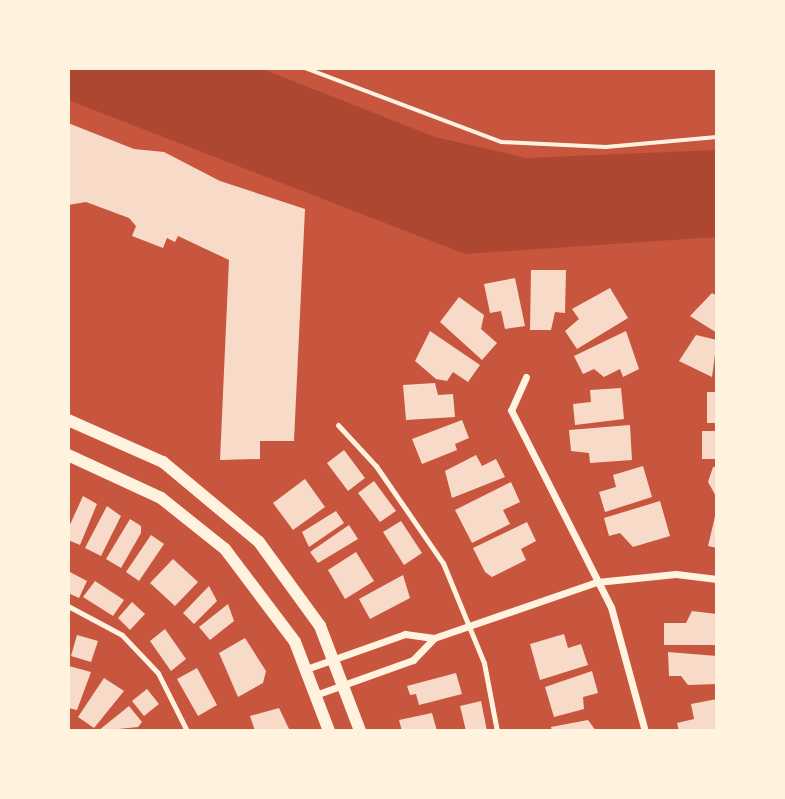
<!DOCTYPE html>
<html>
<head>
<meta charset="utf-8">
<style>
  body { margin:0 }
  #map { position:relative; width:785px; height:799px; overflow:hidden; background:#c8553d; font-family:Karla,sans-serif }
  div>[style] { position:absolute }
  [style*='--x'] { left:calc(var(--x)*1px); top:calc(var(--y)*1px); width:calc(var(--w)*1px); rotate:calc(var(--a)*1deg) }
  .green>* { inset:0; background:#ae4732 }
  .building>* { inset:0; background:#f7dbc8 }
  .path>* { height:3.5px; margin:-1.75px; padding:0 1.75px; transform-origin:1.75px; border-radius:1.75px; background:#fff3e0 }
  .service>* { height:5px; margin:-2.5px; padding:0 2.5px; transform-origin:2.5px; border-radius:2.5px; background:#fff3e0 }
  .minor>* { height:7px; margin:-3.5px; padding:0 3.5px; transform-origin:3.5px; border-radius:3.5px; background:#fff3e0 }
  .tertiary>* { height:12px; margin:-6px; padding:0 6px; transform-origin:6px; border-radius:6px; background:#fff3e0 }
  span { translate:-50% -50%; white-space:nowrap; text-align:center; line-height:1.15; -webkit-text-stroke:7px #fff3e0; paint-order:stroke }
  .frame { position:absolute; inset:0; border:70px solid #fff3e0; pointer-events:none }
</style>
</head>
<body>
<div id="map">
  <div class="green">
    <i style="clip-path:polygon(68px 68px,260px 68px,435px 137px,526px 158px,717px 150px,717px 237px,465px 254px,68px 100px)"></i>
  </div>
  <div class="building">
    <i style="clip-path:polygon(68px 123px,134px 149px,164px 152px,220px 181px,305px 209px,294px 441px,260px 441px,260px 459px,220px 460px,229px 260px,178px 236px,175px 242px,167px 238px,163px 248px,132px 236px,136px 226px,129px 218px,86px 202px,68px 205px)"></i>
    <i style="clip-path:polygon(531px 270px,566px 270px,565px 313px,555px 312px,551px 330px,530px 330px)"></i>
    <i style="clip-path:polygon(515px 278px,525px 326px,505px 329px,501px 311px,490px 313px,484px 284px)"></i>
    <i style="clip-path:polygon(610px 288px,628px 318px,577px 349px,565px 331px,579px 319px,572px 309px)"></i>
    <i style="clip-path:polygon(712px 293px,717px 296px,717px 333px,690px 316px)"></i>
    <i style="clip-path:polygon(459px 297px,484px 315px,481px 329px,497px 343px,482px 360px,440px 322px)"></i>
    <i style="clip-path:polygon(430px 331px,480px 365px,468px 382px,453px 372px,447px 381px,436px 379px,415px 361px)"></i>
    <i style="clip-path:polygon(626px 331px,639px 369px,623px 377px,620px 369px,604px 377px,594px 369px,583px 374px,574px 356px)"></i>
    <i style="clip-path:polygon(696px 335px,717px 340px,712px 377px,679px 361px)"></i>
    <i style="clip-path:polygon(435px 383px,438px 395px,453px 394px,455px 417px,406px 420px,403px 385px)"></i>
    <i style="clip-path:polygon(621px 388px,624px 419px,575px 425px,573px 404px,591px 402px,590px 390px)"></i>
    <i style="clip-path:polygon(707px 392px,717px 392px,717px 423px,707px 423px)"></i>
    <i style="clip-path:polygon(462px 420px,469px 438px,455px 444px,457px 450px,422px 464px,412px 439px)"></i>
    <i style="clip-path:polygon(630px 425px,632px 460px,590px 463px,589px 453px,571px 451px,569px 430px)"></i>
    <i style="clip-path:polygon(702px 431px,717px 431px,717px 459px,702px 459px)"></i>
    <i style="clip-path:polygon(344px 450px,365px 478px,348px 491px,327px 463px)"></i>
    <i style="clip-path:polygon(476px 455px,482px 466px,496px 459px,505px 477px,452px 498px,445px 471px)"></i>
    <i style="clip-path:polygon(643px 466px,652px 497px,605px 512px,599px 492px,616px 487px,613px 475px)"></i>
    <i style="clip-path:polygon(713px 467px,717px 467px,717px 498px,708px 482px)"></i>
    <i style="clip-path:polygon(305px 479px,325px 507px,293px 530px,273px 503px)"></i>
    <i style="clip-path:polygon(374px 481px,396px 511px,380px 522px,358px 493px)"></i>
    <i style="clip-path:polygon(511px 482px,520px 502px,503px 510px,510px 524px,472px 543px,455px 510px)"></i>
    <i style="clip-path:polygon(83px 496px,97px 504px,80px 545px,68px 540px,68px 529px)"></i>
    <i style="clip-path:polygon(660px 501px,670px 536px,633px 547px,620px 533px,609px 536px,604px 518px)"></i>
    <i style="clip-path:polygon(107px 506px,121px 516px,101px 556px,85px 548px)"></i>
    <i style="clip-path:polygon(717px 508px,717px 548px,708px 546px)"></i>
    <i style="clip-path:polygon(336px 511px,344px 523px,309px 547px,302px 532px)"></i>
    <i style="clip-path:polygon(130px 519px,141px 526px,141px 533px,121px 568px,106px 559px)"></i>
    <i style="clip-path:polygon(401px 521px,422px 553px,404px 565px,383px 532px)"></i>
    <i style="clip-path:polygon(527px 522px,536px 541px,521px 549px,526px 560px,492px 577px,485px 572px,473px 548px)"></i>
    <i style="clip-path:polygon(349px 525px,358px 539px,318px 563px,310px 552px)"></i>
    <i style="clip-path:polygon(151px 535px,164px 544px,139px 581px,126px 572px)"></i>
    <i style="clip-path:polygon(356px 552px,374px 581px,345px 599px,328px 570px)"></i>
    <i style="clip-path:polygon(173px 559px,198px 582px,175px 606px,150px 583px)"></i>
    <i style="clip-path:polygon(68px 571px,87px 581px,79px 598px,68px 593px)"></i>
    <i style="clip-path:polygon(403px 575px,410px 598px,370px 619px,359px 599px)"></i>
    <i style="clip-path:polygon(95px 581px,124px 600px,113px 616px,83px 597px)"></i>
    <i style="clip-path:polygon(209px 586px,217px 601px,194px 624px,183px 613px)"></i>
    <i style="clip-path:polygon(132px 602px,145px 614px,130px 630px,118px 618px)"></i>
    <i style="clip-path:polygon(228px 604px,234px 621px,210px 640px,199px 627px)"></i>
    <i style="clip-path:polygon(692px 611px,717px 614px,717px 645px,664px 645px,664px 623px,686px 623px)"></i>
    <i style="clip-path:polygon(165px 629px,186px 659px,171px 671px,150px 641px)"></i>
    <i style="clip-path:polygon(564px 634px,568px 648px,581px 644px,588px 665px,540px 680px,530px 644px)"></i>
    <i style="clip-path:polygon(77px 635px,98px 641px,91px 662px,71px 656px)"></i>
    <i style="clip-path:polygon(245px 638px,266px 671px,263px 683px,238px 697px,219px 653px)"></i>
    <i style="clip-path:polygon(668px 652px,717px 656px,717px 684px,688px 685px,681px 676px,669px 676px)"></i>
    <i style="clip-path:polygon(69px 666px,91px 672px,77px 710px,68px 708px)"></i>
    <i style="clip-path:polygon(197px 668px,217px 705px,198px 716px,177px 679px)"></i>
    <i style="clip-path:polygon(592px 671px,598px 693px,583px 697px,584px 709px,554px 717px,545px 687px)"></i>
    <i style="clip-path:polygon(456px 673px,462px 694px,419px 705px,416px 694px,410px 695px,407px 686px)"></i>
    <i style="clip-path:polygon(104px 678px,124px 691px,94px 728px,78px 717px)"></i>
    <i style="clip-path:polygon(147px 689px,159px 704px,144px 716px,132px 701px)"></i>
    <i style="clip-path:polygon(717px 699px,717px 731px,679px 731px,677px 723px,694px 719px,691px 704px)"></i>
    <i style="clip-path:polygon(481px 701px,487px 731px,466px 731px,460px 706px)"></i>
    <i style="clip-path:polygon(129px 706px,142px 722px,138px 727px,98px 731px)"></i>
    <i style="clip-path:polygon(279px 708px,290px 731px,255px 731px,250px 716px)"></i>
    <i style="clip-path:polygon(432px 713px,437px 731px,402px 731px,399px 720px)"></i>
    <i style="clip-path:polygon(588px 720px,596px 731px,552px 731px,551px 727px)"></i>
  </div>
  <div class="path">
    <i style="--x:305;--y:68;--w:210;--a:20.6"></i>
    <i style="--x:502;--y:142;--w:104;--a:2.8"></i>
    <i style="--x:606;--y:147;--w:111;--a:-5.1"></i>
  </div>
  <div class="service">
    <i style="--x:338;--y:425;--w:56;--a:47.2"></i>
    <i style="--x:376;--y:466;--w:118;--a:55.4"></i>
    <i style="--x:443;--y:563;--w:108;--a:67.7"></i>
    <i style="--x:484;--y:663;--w:69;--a:79.2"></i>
    <i style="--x:68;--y:606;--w:61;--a:28.2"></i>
    <i style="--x:122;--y:635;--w:52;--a:46.5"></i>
    <i style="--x:158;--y:673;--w:65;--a:63.4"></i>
  </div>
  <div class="minor">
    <i style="--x:526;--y:377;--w:36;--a:114"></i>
    <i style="--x:511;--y:410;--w:221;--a:63.1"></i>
    <i style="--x:611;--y:607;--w:129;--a:74.7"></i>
    <i style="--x:309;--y:668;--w:102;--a:-19.5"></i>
    <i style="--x:405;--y:634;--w:29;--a:8"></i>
    <i style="--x:434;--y:638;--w:172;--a:-19"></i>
    <i style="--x:597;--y:582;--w:79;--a:-5.8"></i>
    <i style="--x:676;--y:574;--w:41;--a:7"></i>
    <i style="--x:318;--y:694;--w:101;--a:-19.7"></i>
    <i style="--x:413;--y:660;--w:30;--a:-46"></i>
  </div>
  <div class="tertiary">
    <i style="--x:68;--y:420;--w:104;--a:23.9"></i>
    <i style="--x:163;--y:462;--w:125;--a:39.8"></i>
    <i style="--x:259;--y:542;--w:104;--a:54"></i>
    <i style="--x:320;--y:626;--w:112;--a:69.1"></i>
    <i style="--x:68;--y:455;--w:102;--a:24.8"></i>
    <i style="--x:161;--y:498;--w:82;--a:38.6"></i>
    <i style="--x:225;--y:549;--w:116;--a:53"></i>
    <i style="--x:295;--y:642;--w:95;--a:69.1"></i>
  </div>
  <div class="frame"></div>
</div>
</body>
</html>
